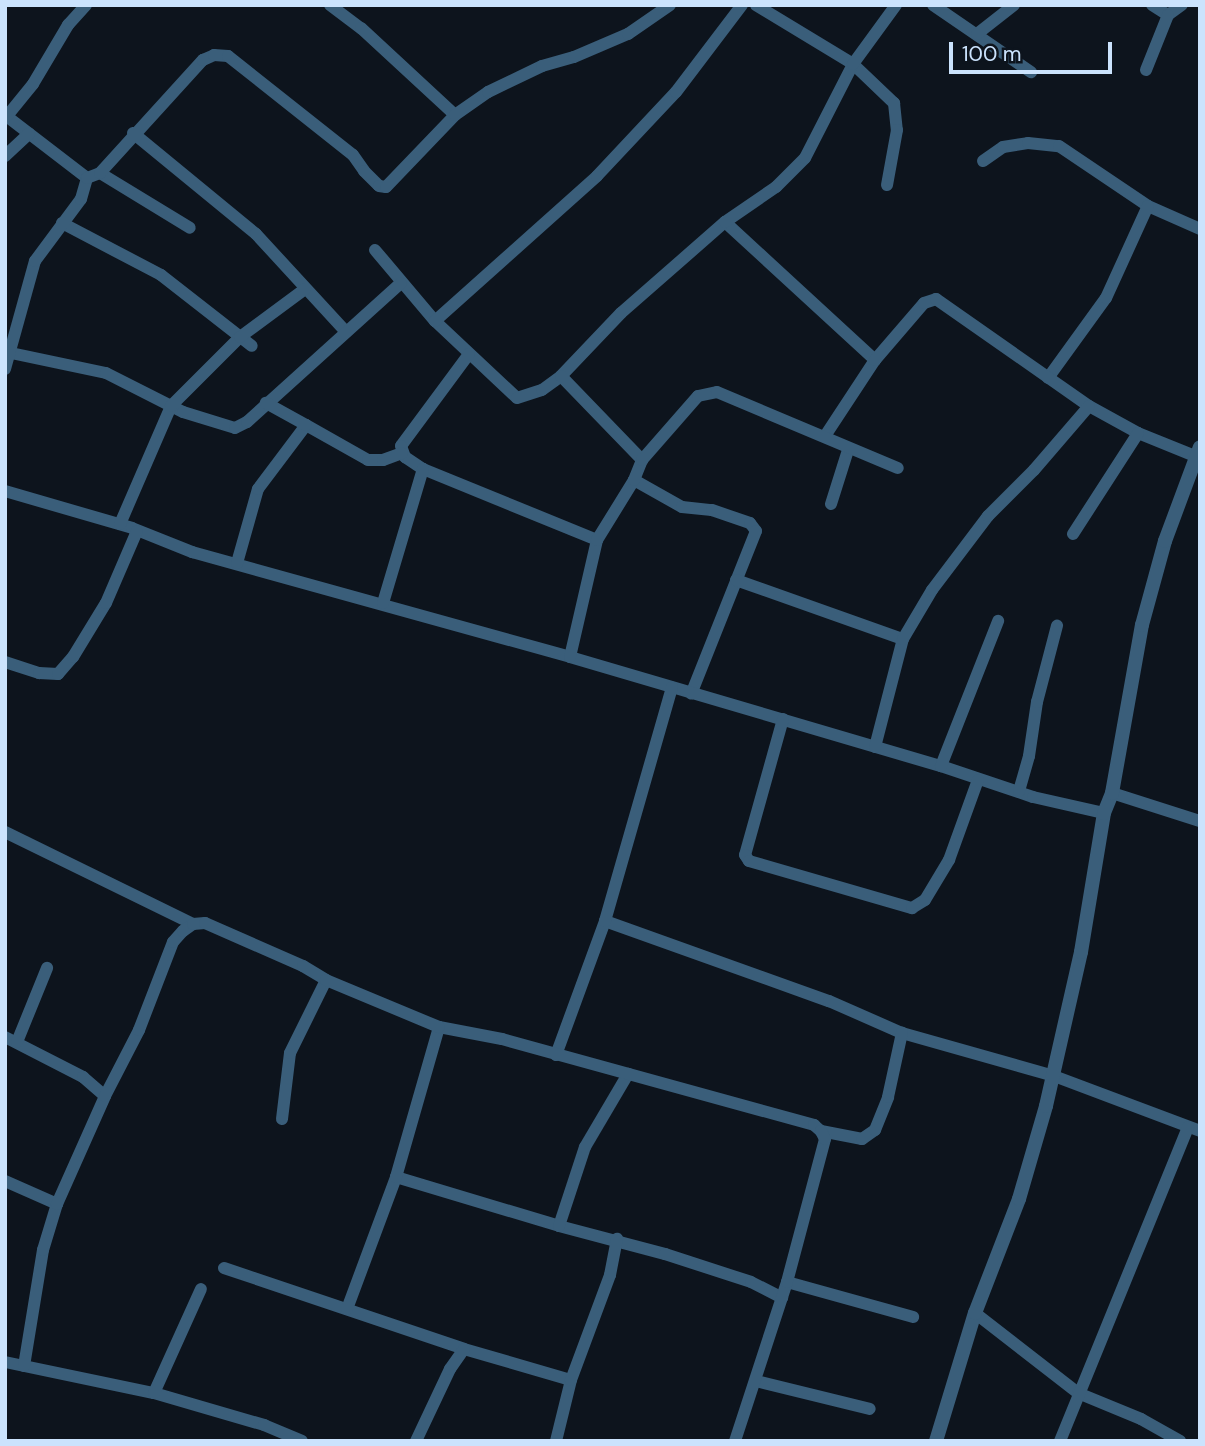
<!DOCTYPE html>
<html>
<head>
<meta charset="utf-8">
<style>
  body { margin:0 }
  #map { position:relative; width:1205px; height:1446px; overflow:hidden; background:#0d141d; font-family:"DM Sans",sans-serif }
  div>[style] { position:absolute }
  [style*='--x'] { left:calc(var(--x)*1px); top:calc(var(--y)*1px); width:calc(var(--w)*1px); rotate:calc(var(--a)*1deg) }
  .minor>* { height:12px; margin:-6px; padding:0 6px; transform-origin:6px; border-radius:6px; background:#3a5e7a }
  .tertiary>* { height:14px; margin:-7px; padding:0 7px; transform-origin:7px; border-radius:7px; background:#3a5e7a }
  span { translate:-50% -50%; white-space:nowrap; text-align:center; line-height:1.15; -webkit-text-stroke:7px #0d141d; paint-order:stroke }
  .frame { position:absolute; inset:0; border:7px solid #cbe3fd; pointer-events:none }
  .scale { position:absolute; left:949px; top:42px; width:163px; height:32px; box-sizing:border-box; border:4px solid #cbe3fd; border-top:0; padding-left:9px; font-size:21px; line-height:24px; white-space:nowrap; color:#cbe3fd; -webkit-text-stroke:5px #0d141d; paint-order:stroke }
</style>
</head>
<body>
<div id="map">
  <div class="minor">
    <i style="--x:330;--y:5;--w:39;--a:37"></i>
    <i style="--x:361;--y:28;--w:128;--a:42.8"></i>
    <i style="--x:756;--y:5;--w:114;--a:31.3"></i>
    <i style="--x:853;--y:64;--w:57;--a:43.6"></i>
    <i style="--x:894;--y:103;--w:27;--a:84"></i>
    <i style="--x:897;--y:130;--w:56;--a:100.3"></i>
    <i style="--x:933;--y:5;--w:119;--a:34.4"></i>
    <i style="--x:1152;--y:5;--w:19;--a:32"></i>
    <i style="--x:1168;--y:15;--w:17;--a:-36"></i>
    <i style="--x:977;--y:34;--w:47;--a:-38.1"></i>
    <i style="--x:1146;--y:70;--w:59;--a:-68.2"></i>
    <i style="--x:5;--y:115;--w:103;--a:37.5"></i>
    <i style="--x:7;--y:116;--w:41;--a:-50.9"></i>
    <i style="--x:33;--y:84;--w:69;--a:-59.3"></i>
    <i style="--x:68;--y:25;--w:27;--a:-48"></i>
    <i style="--x:133;--y:133;--w:159;--a:39.4"></i>
    <i style="--x:256;--y:234;--w:133;--a:47.4"></i>
    <i style="--x:5;--y:156;--w:33;--a:-43"></i>
    <i style="--x:983;--y:161;--w:24;--a:-35"></i>
    <i style="--x:1003;--y:147;--w:25;--a:-9"></i>
    <i style="--x:1028;--y:143;--w:31;--a:6"></i>
    <i style="--x:1059;--y:146;--w:107;--a:34"></i>
    <i style="--x:1148;--y:206;--w:57;--a:23.9"></i>
    <i style="--x:100;--y:173;--w:105;--a:31.4"></i>
    <i style="--x:725;--y:222;--w:204;--a:42.6"></i>
    <i style="--x:62;--y:223;--w:112;--a:27.7"></i>
    <i style="--x:161;--y:275;--w:115;--a:38"></i>
    <i style="--x:375;--y:250;--w:93;--a:49.8"></i>
    <i style="--x:435;--y:321;--w:112;--a:43.2"></i>
    <i style="--x:517;--y:398;--w:26;--a:-18"></i>
    <i style="--x:542;--y:390;--w:24;--a:-36"></i>
    <i style="--x:561;--y:376;--w:87;--a:-46.4"></i>
    <i style="--x:621;--y:313;--w:138;--a:-41.2"></i>
    <i style="--x:725;--y:222;--w:62;--a:-34.5"></i>
    <i style="--x:776;--y:187;--w:41;--a:-45"></i>
    <i style="--x:805;--y:158;--w:106;--a:-62.9"></i>
    <i style="--x:853;--y:64;--w:73;--a:-53.9"></i>
    <i style="--x:435;--y:321;--w:217;--a:-41.8"></i>
    <i style="--x:597;--y:176;--w:115;--a:-46.8"></i>
    <i style="--x:676;--y:92;--w:109;--a:-52.8"></i>
    <i style="--x:11;--y:353;--w:97;--a:11.9"></i>
    <i style="--x:106;--y:373;--w:86;--a:26.9"></i>
    <i style="--x:183;--y:412;--w:54;--a:17.1"></i>
    <i style="--x:235;--y:428;--w:13;--a:-27"></i>
    <i style="--x:247;--y:422;--w:207;--a:-42.1"></i>
    <i style="--x:469;--y:354;--w:114;--a:126.5"></i>
    <i style="--x:401;--y:446;--w:12;--a:70"></i>
    <i style="--x:405;--y:457;--w:22;--a:34"></i>
    <i style="--x:423;--y:469;--w:188;--a:22.2"></i>
    <i style="--x:5;--y:369;--w:112;--a:-74.5"></i>
    <i style="--x:35;--y:261;--w:77;--a:-53.4"></i>
    <i style="--x:81;--y:199;--w:22;--a:-74"></i>
    <i style="--x:87;--y:178;--w:14;--a:-21"></i>
    <i style="--x:100;--y:173;--w:153;--a:-47.7"></i>
    <i style="--x:203;--y:60;--w:12;--a:-24"></i>
    <i style="--x:214;--y:55;--w:14;--a:4"></i>
    <i style="--x:228;--y:56;--w:159;--a:38.4"></i>
    <i style="--x:353;--y:155;--w:19;--a:55"></i>
    <i style="--x:364;--y:171;--w:21;--a:45"></i>
    <i style="--x:379;--y:186;--w:7;--a:8"></i>
    <i style="--x:386;--y:187;--w:100;--a:-46.2"></i>
    <i style="--x:455;--y:115;--w:40;--a:-34.9"></i>
    <i style="--x:488;--y:92;--w:60;--a:-25.7"></i>
    <i style="--x:542;--y:66;--w:33;--a:-16"></i>
    <i style="--x:574;--y:57;--w:59;--a:-23.1"></i>
    <i style="--x:628;--y:34;--w:51;--a:-34.6"></i>
    <i style="--x:561;--y:376;--w:117;--a:46"></i>
    <i style="--x:1048;--y:378;--w:99;--a:-54.1"></i>
    <i style="--x:1106;--y:298;--w:101;--a:-65.5"></i>
    <i style="--x:306;--y:425;--w:71;--a:29.4"></i>
    <i style="--x:368;--y:460;--w:15;--a:0"></i>
    <i style="--x:383;--y:460;--w:20;--a:-20"></i>
    <i style="--x:825;--y:436;--w:91;--a:-56.7"></i>
    <i style="--x:875;--y:360;--w:75;--a:-49.3"></i>
    <i style="--x:924;--y:303;--w:13;--a:-18"></i>
    <i style="--x:936;--y:299;--w:187;--a:35"></i>
    <i style="--x:1089;--y:406;--w:56;--a:28.9"></i>
    <i style="--x:1138;--y:433;--w:61;--a:22"></i>
    <i style="--x:634;--y:480;--w:55;--a:29.4"></i>
    <i style="--x:682;--y:507;--w:30;--a:6"></i>
    <i style="--x:712;--y:510;--w:40;--a:18.9"></i>
    <i style="--x:750;--y:523;--w:10;--a:53"></i>
    <i style="--x:756;--y:531;--w:175;--a:111.7"></i>
    <i style="--x:5;--y:491;--w:132;--a:16.2"></i>
    <i style="--x:132;--y:528;--w:65;--a:21.8"></i>
    <i style="--x:192;--y:552;--w:392;--a:15.5"></i>
    <i style="--x:570;--y:657;--w:387;--a:16.4"></i>
    <i style="--x:941;--y:766;--w:97;--a:18.6"></i>
    <i style="--x:1033;--y:797;--w:73;--a:12.7"></i>
    <i style="--x:831;--y:504;--w:57;--a:-72.5"></i>
    <i style="--x:120;--y:524;--w:129;--a:-66.6"></i>
    <i style="--x:171;--y:406;--w:98;--a:-45"></i>
    <i style="--x:240;--y:337;--w:81;--a:-36.4"></i>
    <i style="--x:1073;--y:534;--w:120;--a:-57.2"></i>
    <i style="--x:237;--y:563;--w:77;--a:-74.2"></i>
    <i style="--x:258;--y:489;--w:80;--a:-53.1"></i>
    <i style="--x:306;--y:425;--w:46;--a:-151.2"></i>
    <i style="--x:736;--y:580;--w:177;--a:19.5"></i>
    <i style="--x:383;--y:603;--w:140;--a:-73.4"></i>
    <i style="--x:570;--y:657;--w:120;--a:-77"></i>
    <i style="--x:597;--y:540;--w:70;--a:-58.3"></i>
    <i style="--x:634;--y:480;--w:22;--a:-68"></i>
    <i style="--x:642;--y:460;--w:85;--a:-48.8"></i>
    <i style="--x:698;--y:396;--w:19;--a:-12"></i>
    <i style="--x:717;--y:392;--w:196;--a:22.8"></i>
    <i style="--x:5;--y:662;--w:36;--a:18"></i>
    <i style="--x:39;--y:673;--w:19;--a:3"></i>
    <i style="--x:58;--y:674;--w:23;--a:-49"></i>
    <i style="--x:73;--y:657;--w:63;--a:-58.6"></i>
    <i style="--x:106;--y:603;--w:78;--a:-66.7"></i>
    <i style="--x:783;--y:719;--w:141;--a:105.6"></i>
    <i style="--x:745;--y:855;--w:7;--a:56"></i>
    <i style="--x:749;--y:861;--w:170;--a:16.1"></i>
    <i style="--x:912;--y:908;--w:15;--a:-32"></i>
    <i style="--x:925;--y:900;--w:47;--a:-59"></i>
    <i style="--x:949;--y:860;--w:85;--a:-70.1"></i>
    <i style="--x:875;--y:747;--w:112;--a:-75.5"></i>
    <i style="--x:903;--y:639;--w:57;--a:-59.4"></i>
    <i style="--x:932;--y:590;--w:93;--a:-52.9"></i>
    <i style="--x:988;--y:516;--w:65;--a:-45"></i>
    <i style="--x:1034;--y:470;--w:84;--a:-49.3"></i>
    <i style="--x:941;--y:766;--w:156;--a:-68.5"></i>
    <i style="--x:1019;--y:791;--w:36;--a:-74"></i>
    <i style="--x:1029;--y:756;--w:55;--a:-81.6"></i>
    <i style="--x:1037;--y:702;--w:79;--a:-75.3"></i>
    <i style="--x:1112;--y:793;--w:92;--a:17.7"></i>
    <i style="--x:5;--y:832;--w:209;--a:26.1"></i>
    <i style="--x:605;--y:921;--w:238;--a:19.7"></i>
    <i style="--x:829;--y:1001;--w:80;--a:23.7"></i>
    <i style="--x:902;--y:1033;--w:158;--a:15.8"></i>
    <i style="--x:1054;--y:1076;--w:156;--a:20.6"></i>
    <i style="--x:5;--y:1037;--w:88;--a:27.1"></i>
    <i style="--x:83;--y:1077;--w:29;--a:41"></i>
    <i style="--x:17;--y:1042;--w:80;--a:-67.9"></i>
    <i style="--x:556;--y:1055;--w:143;--a:-69.9"></i>
    <i style="--x:605;--y:921;--w:243;--a:-74"></i>
    <i style="--x:282;--y:1119;--w:66;--a:-83.1"></i>
    <i style="--x:290;--y:1053;--w:81;--a:-63.7"></i>
    <i style="--x:396;--y:1177;--w:170;--a:16.7"></i>
    <i style="--x:559;--y:1226;--w:110;--a:14.8"></i>
    <i style="--x:665;--y:1254;--w:90;--a:18"></i>
    <i style="--x:751;--y:1282;--w:35;--a:27"></i>
    <i style="--x:5;--y:1181;--w:57;--a:23.9"></i>
    <i style="--x:559;--y:1226;--w:83;--a:-71.8"></i>
    <i style="--x:585;--y:1147;--w:85;--a:-59.5"></i>
    <i style="--x:224;--y:1268;--w:253;--a:18.6"></i>
    <i style="--x:464;--y:1349;--w:111;--a:16.2"></i>
    <i style="--x:787;--y:1282;--w:131;--a:15.5"></i>
    <i style="--x:347;--y:1309;--w:141;--a:-69.6"></i>
    <i style="--x:396;--y:1177;--w:156;--a:-74"></i>
    <i style="--x:439;--y:1027;--w:64;--a:10.8"></i>
    <i style="--x:502;--y:1039;--w:324;--a:15.4"></i>
    <i style="--x:814;--y:1125;--w:9;--a:41"></i>
    <i style="--x:821;--y:1131;--w:42;--a:11"></i>
    <i style="--x:862;--y:1139;--w:16;--a:-35"></i>
    <i style="--x:875;--y:1130;--w:35;--a:-68"></i>
    <i style="--x:888;--y:1097;--w:66;--a:-77.7"></i>
    <i style="--x:975;--y:1313;--w:130;--a:37.8"></i>
    <i style="--x:1078;--y:1393;--w:68;--a:22.4"></i>
    <i style="--x:1141;--y:1419;--w:45;--a:29.4"></i>
    <i style="--x:5;--y:1362;--w:152;--a:11.8"></i>
    <i style="--x:154;--y:1393;--w:115;--a:16.2"></i>
    <i style="--x:264;--y:1425;--w:41;--a:22.8"></i>
    <i style="--x:24;--y:1366;--w:118;--a:-80.7"></i>
    <i style="--x:43;--y:1250;--w:48;--a:-73.1"></i>
    <i style="--x:57;--y:1204;--w:118;--a:-66"></i>
    <i style="--x:105;--y:1096;--w:74;--a:-62.7"></i>
    <i style="--x:139;--y:1030;--w:94;--a:-68.9"></i>
    <i style="--x:173;--y:942;--w:15;--a:-48"></i>
    <i style="--x:183;--y:931;--w:12;--a:-35"></i>
    <i style="--x:193;--y:924;--w:12;--a:-5"></i>
    <i style="--x:205;--y:923;--w:107;--a:23.7"></i>
    <i style="--x:303;--y:966;--w:27;--a:31"></i>
    <i style="--x:326;--y:980;--w:122;--a:22.6"></i>
    <i style="--x:756;--y:1381;--w:117;--a:13.8"></i>
    <i style="--x:154;--y:1393;--w:114;--a:-65.7"></i>
    <i style="--x:416;--y:1441;--w:80;--a:-64.7"></i>
    <i style="--x:450;--y:1369;--w:24;--a:-55"></i>
    <i style="--x:556;--y:1441;--w:63;--a:-76.2"></i>
    <i style="--x:571;--y:1380;--w:112;--a:-69.6"></i>
    <i style="--x:610;--y:1275;--w:37;--a:-79"></i>
    <i style="--x:735;--y:1441;--w:167;--a:-71.9"></i>
    <i style="--x:787;--y:1282;--w:148;--a:-75.1"></i>
    <i style="--x:825;--y:1139;--w:9;--a:-117"></i>
    <i style="--x:1060;--y:1441;--w:339;--a:-67.8"></i>
  </div>
  <div class="tertiary">
    <i style="--x:936;--y:1441;--w:134;--a:-73.1"></i>
    <i style="--x:975;--y:1313;--w:122;--a:-68.9"></i>
    <i style="--x:1019;--y:1199;--w:97;--a:-73.8"></i>
    <i style="--x:1046;--y:1106;--w:158;--a:-77.2"></i>
    <i style="--x:1081;--y:952;--w:141;--a:-80.6"></i>
    <i style="--x:1104;--y:813;--w:22;--a:-68"></i>
    <i style="--x:1112;--y:793;--w:171;--a:-79.9"></i>
    <i style="--x:1142;--y:625;--w:87;--a:-74.7"></i>
    <i style="--x:1165;--y:541;--w:100;--a:-69.6"></i>
  </div>
  <div class="frame"></div>
  <div class="scale">100 m</div>
</div>
</body>
</html>
